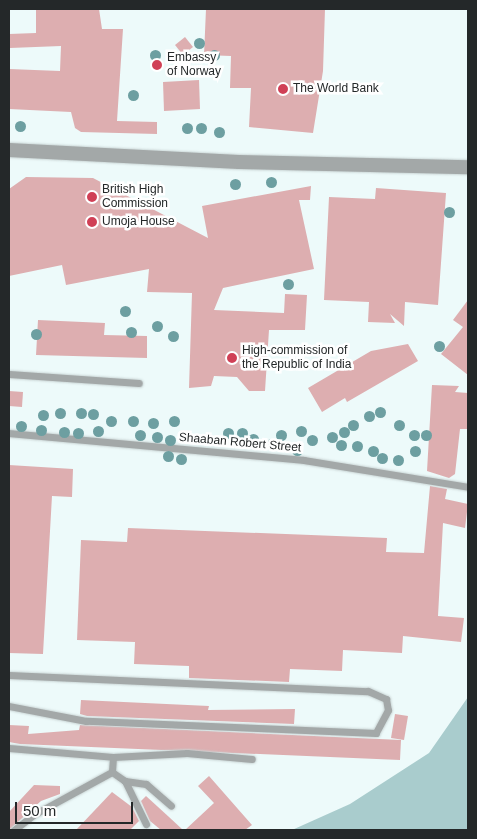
<!DOCTYPE html>
<html>
<head>
<meta charset="utf-8">
<style>
  body { margin:0 }
  #map { position:relative; width:477px; height:839px; overflow:hidden; background:#edfafa; font-family:Arial,sans-serif }
  div>[style] { position:absolute }
  [style*='--x'] { left:calc(var(--x)*1px); top:calc(var(--y)*1px); width:calc(var(--w)*1px); rotate:calc(var(--a)*1deg) }
  .green>* { inset:0; background:#a9cccd }
  .building>* { inset:0; background:#ddaeb0 }
  .roads { filter:drop-shadow(0 0 1px #c9d4d4) drop-shadow(0 0 1px #c9d4d4) }
  .service>* { height:7px; margin:-3.5px; padding:0 3.5px; transform-origin:3.5px; border-radius:3.5px; background:#a3a8a8 }
  .minor>* { height:14px; margin:-7px; padding:0 7px; transform-origin:7px; border-radius:7px; background:#a3a8a8 }
  .trees>* { width:11px; height:11px; margin:-5.5px; border-radius:50%; background:#6d9fa1 }
  .dots>* { width:14px; height:14px; translate:-50% -50%; box-sizing:border-box; border:2px solid #fff; border-radius:50% }
  span { translate:-50% -50%; white-space:nowrap; text-align:center; line-height:1.15; -webkit-text-stroke:5px #fff; paint-order:stroke }
  .poi-label { font-size:12px; color:#242829 }
  .left { translate:0 -50%; text-align:left }
  .street-label { font-size:12px; color:#242829 }
  .frame { position:absolute; inset:0; border:10px solid #242829; pointer-events:none }
  .scale { position:absolute; left:15px; top:802px; width:118px; height:22px; box-sizing:border-box; border:2px solid #242829; border-top:0; padding-left:6px; font-size:15px; line-height:18px; white-space:nowrap; color:#242829; -webkit-text-stroke:4px #fff; paint-order:stroke }
</style>
</head>
<body>
<div id="map">
  <div class="green">
    <i style="clip-path:polygon(468px 697px,468px 830px,292px 830px,350px 804px,429px 753px)"></i>
  </div>
  <div class="building">
    <i style="clip-path:polygon(36px 9px,99px 9px,102px 29px,123px 29px,117px 121px,157px 122px,157px 134px,81px 132px,75px 128px,71px 112px,9px 109px,9px 69px,60px 71px,61px 46px,10px 48px,9px 34px,36px 33px)"></i>
    <i style="clip-path:polygon(206px 9px,325px 9px,323px 71px,313px 133px,249px 127px,251px 88px,230px 88px,231px 56px,204px 55px)"></i>
    <i style="clip-path:polygon(185px 37px,193px 47px,183px 55px,175px 45px)"></i>
    <i style="clip-path:polygon(199px 80px,200px 109px,164px 111px,163px 82px)"></i>
    <i style="clip-path:polygon(26px 177px,93px 178px,208px 238px,202px 206px,311px 186px,310px 200px,299px 200px,314px 269px,223px 288px,214px 310px,284px 313px,285px 294px,307px 295px,305px 330px,269px 330px,265px 391px,249px 391px,237px 377px,214px 376px,211px 386px,189px 388px,192px 293px,147px 292px,149px 269px,66px 285px,62px 265px,9px 276px,9px 189px)"></i>
    <i style="clip-path:polygon(376px 188px,446px 193px,438px 305px,405px 302px,404px 326px,390px 314px,395px 323px,368px 322px,369px 302px,324px 300px,329px 197px,375px 199px)"></i>
    <i style="clip-path:polygon(468px 300px,468px 375px,441px 354px,463px 327px,453px 320px)"></i>
    <i style="clip-path:polygon(38px 320px,105px 323px,104px 335px,147px 336px,147px 358px,36px 355px)"></i>
    <i style="clip-path:polygon(408px 344px,418px 361px,347px 402px,345px 398px,322px 412px,308px 388px,371px 351px)"></i>
    <i style="clip-path:polygon(432px 385px,459px 386px,455px 392px,468px 393px,468px 429px,460px 429px,455px 474px,449px 478px,427px 471px)"></i>
    <i style="clip-path:polygon(9px 391px,23px 392px,22px 407px,9px 406px)"></i>
    <i style="clip-path:polygon(9px 465px,73px 469px,72px 497px,52px 496px,43px 654px,9px 653px)"></i>
    <i style="clip-path:polygon(430px 486px,447px 489px,445px 499px,468px 504px,465px 528px,443px 523px,438px 616px,464px 618px,461px 642px,403px 636px,402px 653px,343px 650px,342px 671px,290px 669px,289px 682px,189px 678px,189px 666px,134px 664px,135px 642px,77px 640px,81px 540px,127px 542px,128px 528px,387px 538px,386px 552px,424px 553px)"></i>
    <i style="clip-path:polygon(81px 700px,209px 706px,208px 710px,295px 709px,294px 724px,87px 716px,80px 714px)"></i>
    <i style="clip-path:polygon(395px 714px,408px 716px,404px 740px,391px 738px)"></i>
    <i style="clip-path:polygon(9px 725px,29px 726px,28px 734px,79px 730px,80px 725px,401px 740px,400px 760px,20px 744px,9px 742px)"></i>
    <i style="clip-path:polygon(209px 776px,252px 825px,245px 830px,185px 830px,214px 803px,198px 786px)"></i>
    <i style="clip-path:polygon(34px 785px,60px 786px,60px 794px,41px 801px,9px 830px,9px 812px)"></i>
    <i style="clip-path:polygon(112px 792px,132px 807px,139px 821px,130px 830px,76px 830px)"></i>
    <i style="clip-path:polygon(146px 796px,169px 817px,183px 830px,161px 830px,150px 821px,141px 801px)"></i>
  </div>
  <div class="roads">
    <div class="service">
      <i style="--x:9;--y:374;--w:130;--a:4"></i>
      <i style="--x:9;--y:433;--w:296;--a:5.2"></i>
      <i style="--x:304;--y:460;--w:166;--a:9.3"></i>
      <i style="--x:9;--y:675;--w:359;--a:2.6"></i>
      <i style="--x:368;--y:691;--w:20;--a:24"></i>
      <i style="--x:386;--y:699;--w:11;--a:80"></i>
      <i style="--x:388;--y:710;--w:26;--a:118"></i>
      <i style="--x:376;--y:733;--w:290;--a:-177.6"></i>
      <i style="--x:86;--y:721;--w:78;--a:-169"></i>
      <i style="--x:9;--y:748;--w:104;--a:4.9"></i>
      <i style="--x:113;--y:757;--w:74;--a:-3.1"></i>
      <i style="--x:187;--y:753;--w:65;--a:5.3"></i>
      <i style="--x:113;--y:757;--w:15;--a:94"></i>
      <i style="--x:112;--y:772;--w:16;--a:35"></i>
      <i style="--x:125;--y:781;--w:48;--a:64"></i>
      <i style="--x:125;--y:781;--w:21;--a:8"></i>
      <i style="--x:146;--y:784;--w:33;--a:41"></i>
      <i style="--x:14;--y:830;--w:24;--a:-38"></i>
      <i style="--x:33;--y:815;--w:90;--a:-28.6"></i>
    </div>
    <div class="minor">
      <i style="--x:9;--y:150;--w:230;--a:3"></i>
      <i style="--x:239;--y:162;--w:229;--a:1.3"></i>
    </div>
  </div>
  <div class="trees">
    <i style="left:199px;top:43px"></i>
    <i style="left:155px;top:55px"></i>
    <i style="left:214px;top:55px"></i>
    <i style="left:213px;top:71px"></i>
    <i style="left:133px;top:95px"></i>
    <i style="left:20px;top:126px"></i>
    <i style="left:187px;top:128px"></i>
    <i style="left:201px;top:128px"></i>
    <i style="left:219px;top:132px"></i>
    <i style="left:271px;top:182px"></i>
    <i style="left:235px;top:184px"></i>
    <i style="left:449px;top:212px"></i>
    <i style="left:288px;top:284px"></i>
    <i style="left:125px;top:311px"></i>
    <i style="left:157px;top:326px"></i>
    <i style="left:131px;top:332px"></i>
    <i style="left:36px;top:334px"></i>
    <i style="left:173px;top:336px"></i>
    <i style="left:439px;top:346px"></i>
    <i style="left:380px;top:412px"></i>
    <i style="left:60px;top:413px"></i>
    <i style="left:81px;top:413px"></i>
    <i style="left:93px;top:414px"></i>
    <i style="left:43px;top:415px"></i>
    <i style="left:369px;top:416px"></i>
    <i style="left:111px;top:421px"></i>
    <i style="left:133px;top:421px"></i>
    <i style="left:174px;top:421px"></i>
    <i style="left:153px;top:423px"></i>
    <i style="left:353px;top:425px"></i>
    <i style="left:399px;top:425px"></i>
    <i style="left:21px;top:426px"></i>
    <i style="left:41px;top:430px"></i>
    <i style="left:98px;top:431px"></i>
    <i style="left:301px;top:431px"></i>
    <i style="left:64px;top:432px"></i>
    <i style="left:344px;top:432px"></i>
    <i style="left:78px;top:433px"></i>
    <i style="left:228px;top:433px"></i>
    <i style="left:242px;top:433px"></i>
    <i style="left:140px;top:435px"></i>
    <i style="left:281px;top:435px"></i>
    <i style="left:414px;top:435px"></i>
    <i style="left:426px;top:435px"></i>
    <i style="left:157px;top:437px"></i>
    <i style="left:332px;top:437px"></i>
    <i style="left:253px;top:439px"></i>
    <i style="left:170px;top:440px"></i>
    <i style="left:312px;top:440px"></i>
    <i style="left:271px;top:444px"></i>
    <i style="left:341px;top:445px"></i>
    <i style="left:357px;top:446px"></i>
    <i style="left:297px;top:450px"></i>
    <i style="left:373px;top:451px"></i>
    <i style="left:415px;top:451px"></i>
    <i style="left:168px;top:456px"></i>
    <i style="left:382px;top:458px"></i>
    <i style="left:181px;top:459px"></i>
    <i style="left:398px;top:460px"></i>
  </div>
  <div class="dots">
    <i style="left:157px;top:65px;background:#d04056"></i>
    <i style="left:283px;top:89px;background:#d04056"></i>
    <i style="left:92px;top:197px;background:#d04056"></i>
    <i style="left:92px;top:222px;background:#d04056"></i>
    <i style="left:232px;top:358px;background:#d04056"></i>
  </div>
  <div class="poi-label">
    <span class="left" style="left:167px;top:65px">Embassy<br>of Norway</span>
    <span class="left" style="left:293px;top:89px">The World Bank</span>
    <span class="left" style="left:102px;top:197px">British High<br>Commission</span>
    <span class="left" style="left:102px;top:222px">Umoja House</span>
    <span class="left" style="left:242px;top:358px">High-commission of<br>the Republic of India</span>
  </div>
  <div class="street-label">
    <span style="left:240px;top:443px;rotate:5deg">Shaaban Robert Street</span>
  </div>
  <div class="frame"></div>
  <div class="scale">50 m</div>
</div>
</body>
</html>
